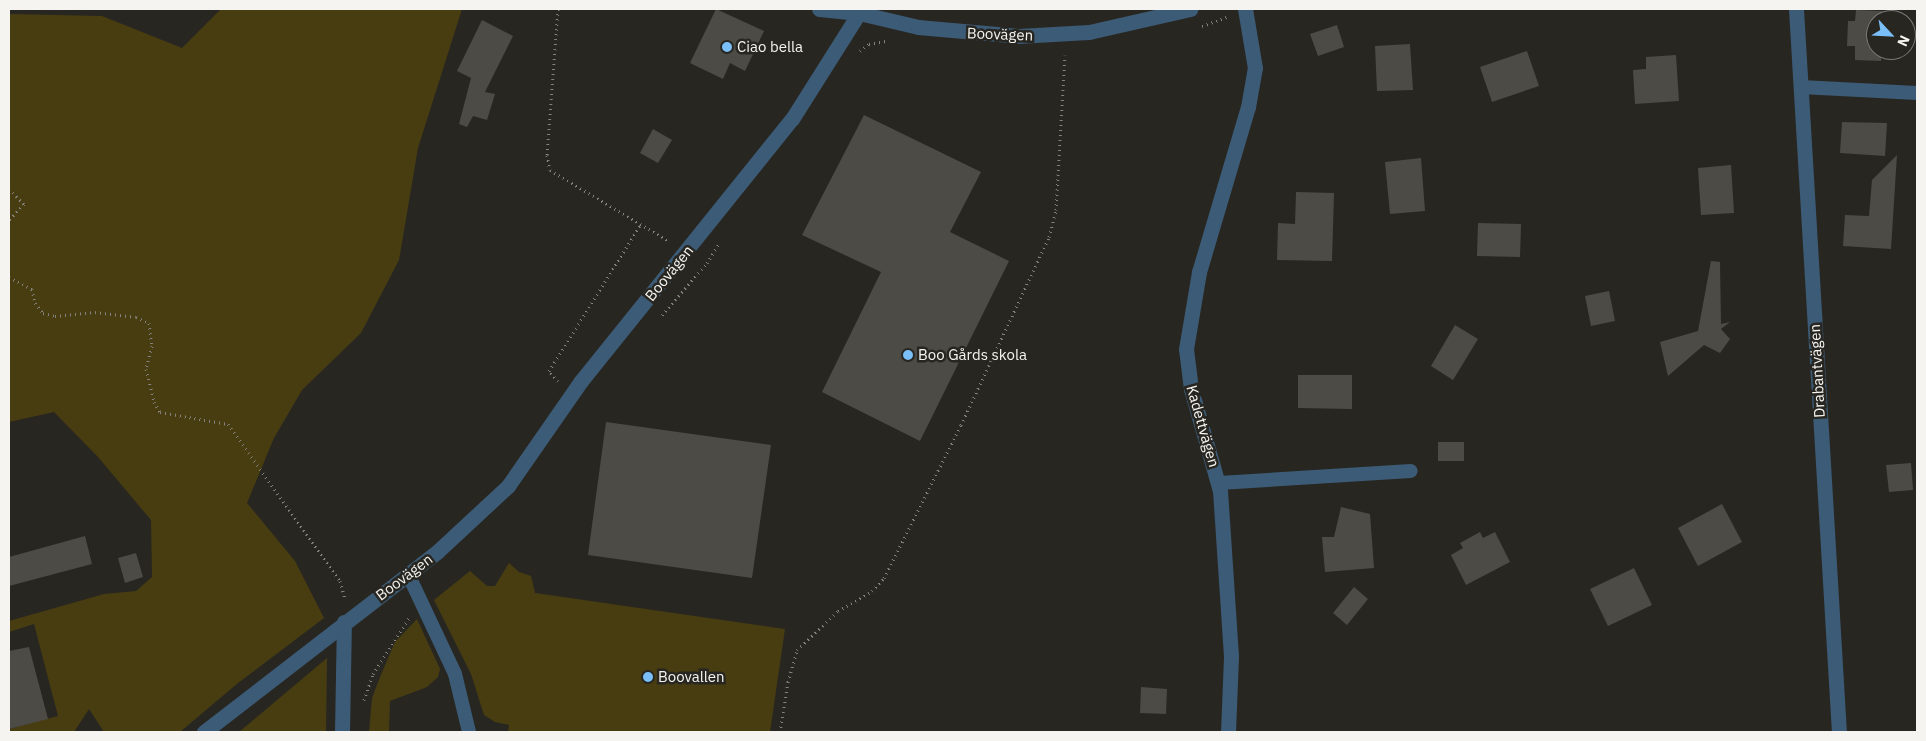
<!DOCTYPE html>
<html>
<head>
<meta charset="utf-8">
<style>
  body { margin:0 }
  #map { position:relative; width:1926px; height:741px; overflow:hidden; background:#282621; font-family:"IBM Plex Sans",sans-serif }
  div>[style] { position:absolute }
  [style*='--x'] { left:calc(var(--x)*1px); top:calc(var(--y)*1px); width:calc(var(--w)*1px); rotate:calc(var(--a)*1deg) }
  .green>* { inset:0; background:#483d11 }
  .building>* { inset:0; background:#4d4b46 }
  .path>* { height:3px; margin-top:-1.5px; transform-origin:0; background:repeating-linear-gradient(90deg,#84827e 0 1px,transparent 0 5px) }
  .service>* { height:14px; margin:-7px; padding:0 7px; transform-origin:7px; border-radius:7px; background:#3c5b76 }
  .minor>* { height:15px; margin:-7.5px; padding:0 7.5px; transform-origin:7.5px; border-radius:7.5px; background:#3c5b76 }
  .tertiary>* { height:15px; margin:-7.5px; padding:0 7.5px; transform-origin:7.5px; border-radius:7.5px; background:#3c5b76 }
  .dots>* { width:14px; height:14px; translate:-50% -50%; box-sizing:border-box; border:2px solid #282621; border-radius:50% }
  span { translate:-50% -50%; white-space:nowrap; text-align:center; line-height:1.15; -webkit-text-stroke:5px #282621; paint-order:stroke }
  .street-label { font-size:15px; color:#f5f4f0 }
  .poi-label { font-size:15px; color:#f5f4f0 }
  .left { translate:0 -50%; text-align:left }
  .frame { position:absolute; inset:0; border:10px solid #f5f4f0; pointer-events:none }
  .north { position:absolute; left:1866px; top:10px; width:50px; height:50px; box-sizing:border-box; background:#282621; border:1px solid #7a7874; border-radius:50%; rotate:115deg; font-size:14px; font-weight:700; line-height:20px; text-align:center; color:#f5f4f0 }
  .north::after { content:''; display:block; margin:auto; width:18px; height:22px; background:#7abff8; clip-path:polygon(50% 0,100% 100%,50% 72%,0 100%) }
</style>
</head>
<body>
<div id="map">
  <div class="green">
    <i style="clip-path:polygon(221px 9px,462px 9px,418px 148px,399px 260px,361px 333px,302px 390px,274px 438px,247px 503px,295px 561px,324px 618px,238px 683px,180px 732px,104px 732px,89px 709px,74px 732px,9px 732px,9px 729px,58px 716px,34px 624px,9px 632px,9px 621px,104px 594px,136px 591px,152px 577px,151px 520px,98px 457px,54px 412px,9px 422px,9px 14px,102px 16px,182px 48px)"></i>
    <i style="clip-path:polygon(509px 563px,519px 572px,531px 576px,535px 593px,785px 629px,770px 732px,508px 732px,509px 725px,495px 722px,484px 715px,471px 674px,434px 600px,470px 571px,487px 586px,495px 586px)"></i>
    <i style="clip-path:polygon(417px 619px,440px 669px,438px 677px,427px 687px,390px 701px,389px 732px,369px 732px,372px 698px,380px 677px,395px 642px)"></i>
    <i style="clip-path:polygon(327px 658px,326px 732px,239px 732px)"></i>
  </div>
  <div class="building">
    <i style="clip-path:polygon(716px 9px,764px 31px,745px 71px,730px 63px,723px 79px,690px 63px)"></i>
    <i style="clip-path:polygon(1856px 10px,1882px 11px,1882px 20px,1876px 20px,1876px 50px,1881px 50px,1881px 61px,1855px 60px,1855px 46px,1847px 46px,1848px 21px,1855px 21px)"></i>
    <i style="clip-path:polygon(482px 20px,513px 36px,485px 92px,495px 94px,487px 120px,473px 116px,467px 127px,459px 124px,471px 78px,457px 71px)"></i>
    <i style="clip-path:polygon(1337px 25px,1344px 47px,1318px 56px,1310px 34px)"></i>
    <i style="clip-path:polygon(1410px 44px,1413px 90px,1377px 91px,1375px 46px)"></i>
    <i style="clip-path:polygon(1527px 51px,1539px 86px,1492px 102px,1480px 67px)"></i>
    <i style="clip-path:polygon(1676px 55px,1679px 101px,1635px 104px,1633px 70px,1646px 69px,1646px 57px)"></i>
    <i style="clip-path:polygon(864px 115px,981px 172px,950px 232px,1009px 261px,920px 441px,822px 392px,881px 272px,802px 235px)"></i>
    <i style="clip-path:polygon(1842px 122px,1887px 123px,1885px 156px,1840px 153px)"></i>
    <i style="clip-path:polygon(653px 129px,672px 140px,658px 163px,640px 153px)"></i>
    <i style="clip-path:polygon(1897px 155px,1891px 249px,1843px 246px,1845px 215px,1869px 216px,1872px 180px)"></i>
    <i style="clip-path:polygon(1421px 158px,1425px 211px,1390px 214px,1385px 162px)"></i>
    <i style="clip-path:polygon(1731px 165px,1734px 213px,1701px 215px,1698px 168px)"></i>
    <i style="clip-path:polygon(1296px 192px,1334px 193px,1332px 261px,1277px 260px,1278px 223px,1295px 224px)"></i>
    <i style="clip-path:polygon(1478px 223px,1521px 224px,1520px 257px,1477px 256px)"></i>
    <i style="clip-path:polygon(1711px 261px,1720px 262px,1721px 324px,1730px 322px,1721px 329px,1730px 339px,1720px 353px,1704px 345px,1668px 376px,1660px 342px,1698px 331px)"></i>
    <i style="clip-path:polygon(1609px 291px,1615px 321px,1591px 326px,1585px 296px)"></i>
    <i style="clip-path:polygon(1455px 325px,1478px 339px,1453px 380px,1431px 366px)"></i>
    <i style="clip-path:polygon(1298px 375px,1352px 375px,1352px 409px,1298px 408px)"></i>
    <i style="clip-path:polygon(606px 422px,771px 445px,752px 578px,588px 555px)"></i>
    <i style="clip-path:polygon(1438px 442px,1464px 442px,1464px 461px,1438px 461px)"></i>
    <i style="clip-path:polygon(1911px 463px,1913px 490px,1889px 492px,1886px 465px)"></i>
    <i style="clip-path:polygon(1722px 504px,1742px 542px,1698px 566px,1678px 528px)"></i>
    <i style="clip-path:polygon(1341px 507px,1370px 514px,1374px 568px,1325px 572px,1322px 537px,1334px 537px)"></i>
    <i style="clip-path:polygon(1480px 532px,1483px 538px,1495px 532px,1510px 562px,1466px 585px,1451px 555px,1463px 548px,1460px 543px)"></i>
    <i style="clip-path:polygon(85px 536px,92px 564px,9px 586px,9px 557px)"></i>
    <i style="clip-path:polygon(136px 553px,143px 577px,125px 583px,118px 558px)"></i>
    <i style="clip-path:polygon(1634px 568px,1652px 605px,1608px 626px,1590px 589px)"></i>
    <i style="clip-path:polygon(1354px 587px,1368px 599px,1347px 625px,1333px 613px)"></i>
    <i style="clip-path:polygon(29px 647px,48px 719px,9px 729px,9px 651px)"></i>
    <i style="clip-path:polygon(1141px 687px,1167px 689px,1166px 714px,1140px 713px)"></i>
  </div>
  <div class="path">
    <i style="--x:558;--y:9;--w:146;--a:94.3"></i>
    <i style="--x:547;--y:155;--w:15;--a:79"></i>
    <i style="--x:550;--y:170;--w:139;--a:30.8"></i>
    <i style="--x:1202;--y:26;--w:27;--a:-20"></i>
    <i style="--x:860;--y:51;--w:11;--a:-38"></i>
    <i style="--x:869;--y:44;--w:17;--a:-10"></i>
    <i style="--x:9;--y:189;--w:21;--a:45"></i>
    <i style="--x:24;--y:204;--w:22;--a:133"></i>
    <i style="--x:9;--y:277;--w:26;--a:28"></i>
    <i style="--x:32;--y:289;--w:14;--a:78"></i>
    <i style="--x:35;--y:303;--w:13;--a:51"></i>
    <i style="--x:43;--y:313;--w:12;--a:14"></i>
    <i style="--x:55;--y:316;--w:40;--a:-5.7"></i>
    <i style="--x:95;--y:312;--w:41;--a:7"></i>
    <i style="--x:136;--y:317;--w:14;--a:25"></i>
    <i style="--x:149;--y:323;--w:23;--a:83"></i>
    <i style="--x:152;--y:346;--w:24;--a:105"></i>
    <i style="--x:146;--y:369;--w:34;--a:76"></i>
    <i style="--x:154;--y:402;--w:12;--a:59"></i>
    <i style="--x:160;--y:412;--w:69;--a:10"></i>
    <i style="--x:228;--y:424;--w:193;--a:54.5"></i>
    <i style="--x:340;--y:581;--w:19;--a:74"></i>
    <i style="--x:662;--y:315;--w:69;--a:-49.1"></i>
    <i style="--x:707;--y:263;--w:22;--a:-58"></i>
    <i style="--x:558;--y:381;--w:13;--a:-132"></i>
    <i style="--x:549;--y:371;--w:173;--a:-58"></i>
    <i style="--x:364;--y:700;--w:28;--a:-71"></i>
    <i style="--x:373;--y:674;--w:67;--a:-57.3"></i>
    <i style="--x:780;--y:732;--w:51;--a:-80.9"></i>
    <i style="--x:788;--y:682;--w:33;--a:-74"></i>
    <i style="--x:797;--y:650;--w:57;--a:-43.6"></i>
    <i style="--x:838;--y:611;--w:39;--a:-30"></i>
    <i style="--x:872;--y:591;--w:18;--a:-47"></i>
    <i style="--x:884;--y:578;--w:171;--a:-63.3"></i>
    <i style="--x:961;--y:425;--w:208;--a:-64.9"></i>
    <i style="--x:1049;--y:237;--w:28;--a:-75"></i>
    <i style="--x:1056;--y:210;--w:155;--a:-86.7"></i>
  </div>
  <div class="service">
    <i style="--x:1801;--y:87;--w:116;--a:3"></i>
    <i style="--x:1219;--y:483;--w:192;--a:-3.6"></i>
    <i style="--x:408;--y:574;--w:110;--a:64.8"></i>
    <i style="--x:455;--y:674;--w:60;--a:76.4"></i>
  </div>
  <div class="minor">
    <i style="--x:1796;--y:9;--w:724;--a:86.6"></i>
    <i style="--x:204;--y:732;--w:296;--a:-37.7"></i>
    <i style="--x:438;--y:551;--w:96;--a:-42.9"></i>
    <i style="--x:508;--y:486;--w:128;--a:-55.2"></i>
    <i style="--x:581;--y:381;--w:336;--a:-51.2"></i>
    <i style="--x:792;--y:119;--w:125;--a:-57.7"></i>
    <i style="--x:859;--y:13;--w:40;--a:-174.3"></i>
    <i style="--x:342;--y:732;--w:110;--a:-89"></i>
    <i style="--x:1228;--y:732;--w:76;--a:-87.7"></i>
    <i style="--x:1231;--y:656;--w:165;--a:-93.8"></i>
    <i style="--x:1220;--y:491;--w:106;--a:-105.9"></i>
    <i style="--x:1191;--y:389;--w:40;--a:-97.1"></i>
    <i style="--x:1186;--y:349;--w:78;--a:-80.4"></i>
    <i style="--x:1199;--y:272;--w:172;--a:-73.5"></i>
    <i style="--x:1248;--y:107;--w:40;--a:-80"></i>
    <i style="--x:1255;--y:68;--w:60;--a:-99.6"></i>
  </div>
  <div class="tertiary">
    <i style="--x:860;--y:9;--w:4;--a:104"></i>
    <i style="--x:859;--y:13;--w:61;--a:13.3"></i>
    <i style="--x:918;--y:27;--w:100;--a:5.1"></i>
    <i style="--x:1018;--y:36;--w:71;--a:-3.2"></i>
    <i style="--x:1089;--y:32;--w:104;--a:-12.8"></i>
  </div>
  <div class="dots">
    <i style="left:727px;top:47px;background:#7abff8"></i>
    <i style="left:908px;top:355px;background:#7abff8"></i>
    <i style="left:648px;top:677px;background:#7abff8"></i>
  </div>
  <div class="street-label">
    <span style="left:1000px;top:34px;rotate:2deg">Boovägen</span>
    <span style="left:669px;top:273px;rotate:-51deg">Boovägen</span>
    <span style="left:1817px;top:371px;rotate:-93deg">Drabantvägen</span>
    <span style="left:1203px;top:426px;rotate:74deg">Kadettvägen</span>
    <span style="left:404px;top:577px;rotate:-37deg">Boovägen</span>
  </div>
  <div class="poi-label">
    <span class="left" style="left:737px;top:47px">Ciao bella</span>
    <span class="left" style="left:918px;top:355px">Boo Gårds skola</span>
    <span class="left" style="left:658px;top:677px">Boovallen</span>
  </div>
  <div class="frame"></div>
  <div class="north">N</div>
</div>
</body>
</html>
